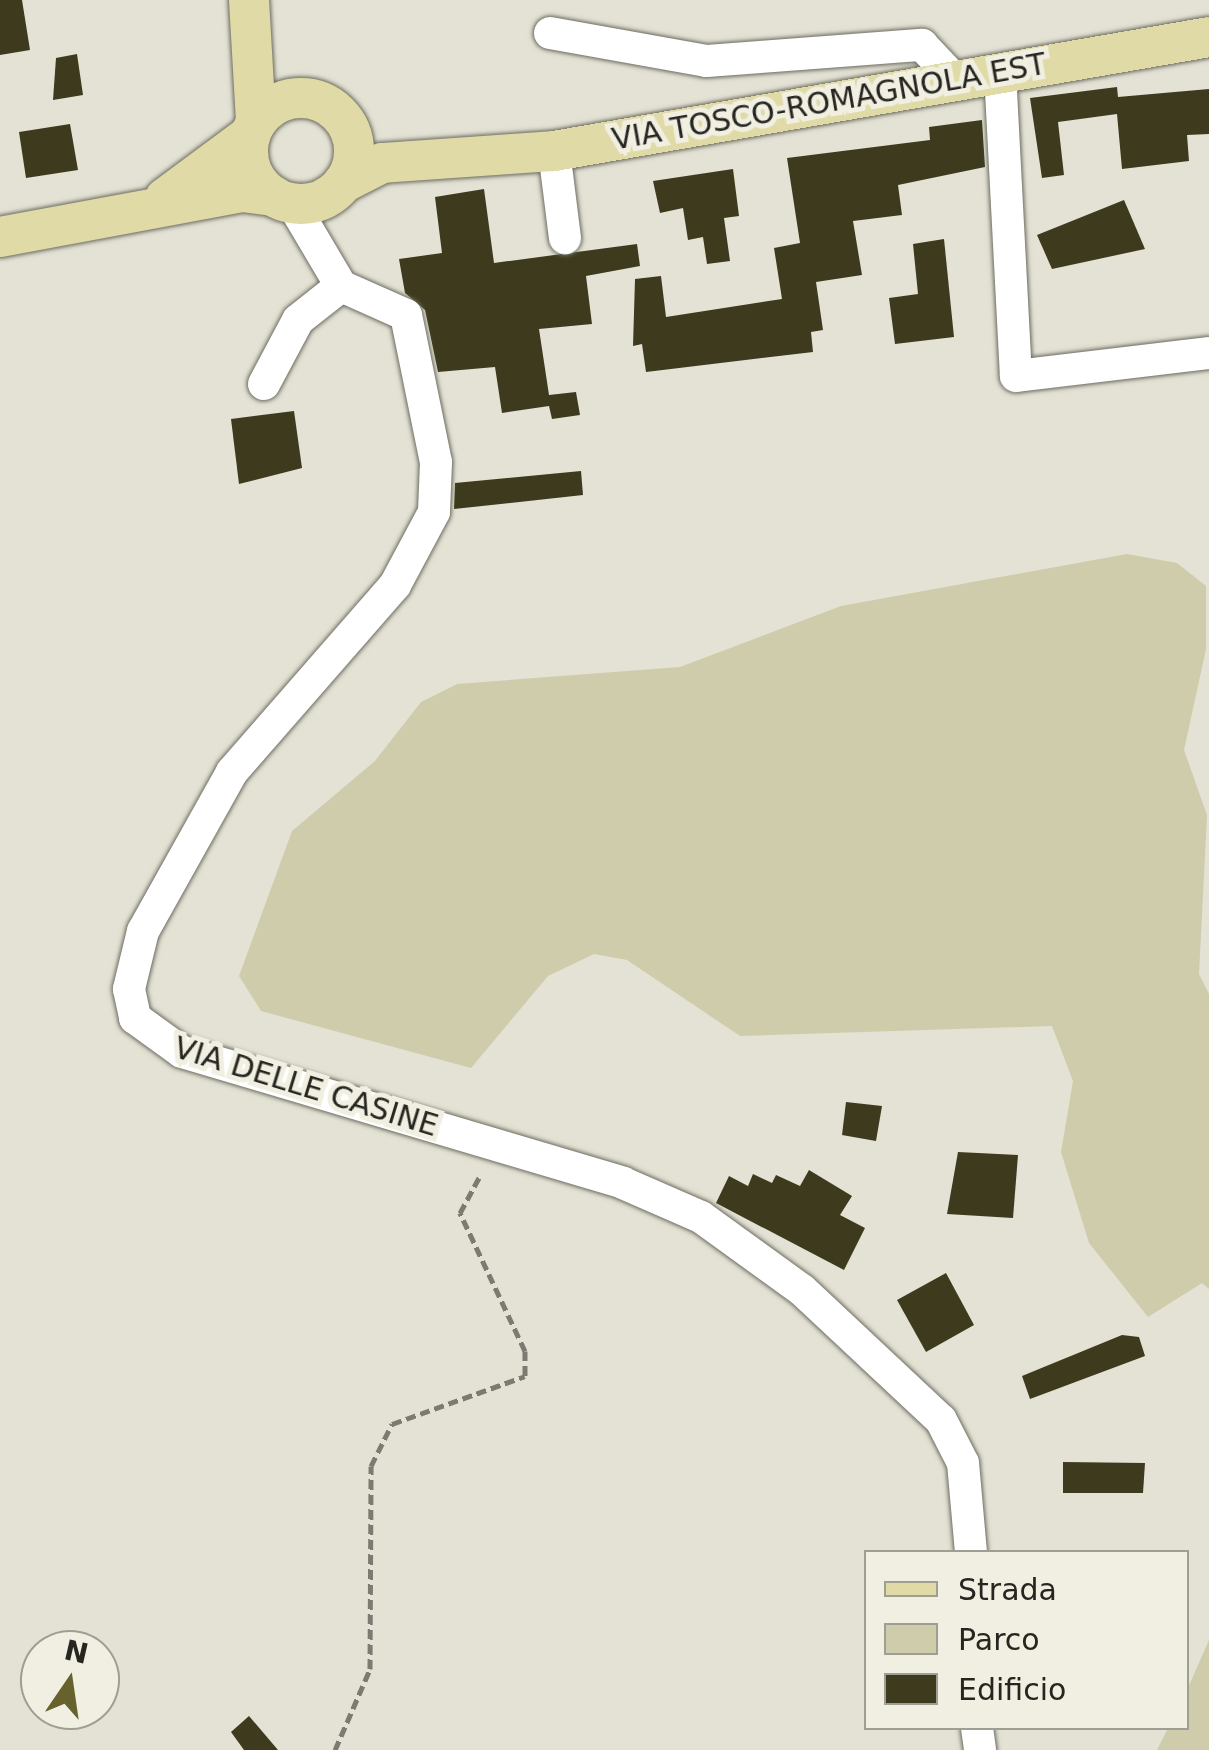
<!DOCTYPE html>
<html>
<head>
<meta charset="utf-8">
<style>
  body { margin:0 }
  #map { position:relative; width:1209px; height:1750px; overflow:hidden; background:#e3e2d4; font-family:"DejaVu Sans",sans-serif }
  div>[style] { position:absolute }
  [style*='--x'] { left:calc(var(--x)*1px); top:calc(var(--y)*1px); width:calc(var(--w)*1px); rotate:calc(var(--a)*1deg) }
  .green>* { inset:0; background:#cfccab }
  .building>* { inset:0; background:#3d3a1d }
  .path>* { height:5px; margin-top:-2.5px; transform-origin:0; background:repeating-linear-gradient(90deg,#7c7b72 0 10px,transparent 0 15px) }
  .roads { filter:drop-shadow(0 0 2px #6d6c61) drop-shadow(0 0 2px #6d6c61) }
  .minor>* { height:32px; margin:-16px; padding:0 16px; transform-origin:16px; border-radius:16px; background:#fff }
  .major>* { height:40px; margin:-20px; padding:0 20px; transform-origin:20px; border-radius:20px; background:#e0daa6 }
  .major>.ring { margin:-20px; padding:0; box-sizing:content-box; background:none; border:40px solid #e0daa6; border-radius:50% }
  span { translate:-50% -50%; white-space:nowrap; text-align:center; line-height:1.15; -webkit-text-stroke:10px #f0efe1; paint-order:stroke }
  .street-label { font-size:30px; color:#262520 }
  .legend { position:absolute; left:864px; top:1550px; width:325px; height:180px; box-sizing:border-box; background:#f0efe1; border:2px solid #9f9e94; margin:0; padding:12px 18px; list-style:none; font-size:30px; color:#262520 }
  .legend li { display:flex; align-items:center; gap:20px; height:50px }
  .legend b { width:50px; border:2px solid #9f9e94 }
  .north { position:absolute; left:20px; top:1630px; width:100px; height:100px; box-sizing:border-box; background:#f0efe1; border:2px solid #9f9e94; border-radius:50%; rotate:13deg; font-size:28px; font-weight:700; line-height:40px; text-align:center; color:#262520 }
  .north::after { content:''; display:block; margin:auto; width:35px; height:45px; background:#66612d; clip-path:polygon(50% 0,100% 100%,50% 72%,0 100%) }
</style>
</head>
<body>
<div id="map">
  <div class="green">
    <i style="clip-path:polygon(1127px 554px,1177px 563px,1206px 586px,1206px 649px,1184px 750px,1207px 815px,1199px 974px,1209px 994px,1209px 1289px,1202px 1283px,1148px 1317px,1089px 1243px,1061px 1152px,1073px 1081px,1052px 1026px,740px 1036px,627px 960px,594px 954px,548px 976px,471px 1068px,261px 1011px,239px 976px,292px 831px,375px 761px,421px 702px,457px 684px,680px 667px,841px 606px)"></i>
    <i style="clip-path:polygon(1209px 1640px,1209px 1750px,1157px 1750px,1168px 1728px,1186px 1728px,1187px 1690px)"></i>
  </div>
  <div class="building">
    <i style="clip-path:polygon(0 0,22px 0,30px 50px,0 55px)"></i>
    <i style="clip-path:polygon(77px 54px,83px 95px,53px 100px,56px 58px)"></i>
    <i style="clip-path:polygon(1117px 87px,1118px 97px,1209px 89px,1209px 134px,1187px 135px,1189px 161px,1122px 169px,1117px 114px,1058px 122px,1064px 175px,1042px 178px,1030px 98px)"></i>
    <i style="clip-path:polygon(982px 120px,985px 167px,898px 185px,902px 215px,853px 221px,862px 275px,816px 282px,823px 330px,811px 332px,813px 352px,646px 372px,642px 344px,633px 346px,635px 279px,661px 276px,666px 317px,782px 299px,774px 248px,800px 243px,787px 158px,930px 140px,929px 127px)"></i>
    <i style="clip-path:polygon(70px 124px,78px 170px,26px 178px,19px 132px)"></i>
    <i style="clip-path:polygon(733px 169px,739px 216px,724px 218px,730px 261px,707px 264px,703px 237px,688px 240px,683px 208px,660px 213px,653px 181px)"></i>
    <i style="clip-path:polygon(484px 189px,494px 263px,637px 244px,640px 266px,586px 276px,592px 324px,539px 329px,549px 395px,576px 392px,580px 415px,552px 419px,549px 406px,502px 413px,495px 367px,438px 372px,425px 310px,405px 293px,399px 259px,442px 253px,435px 197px)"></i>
    <i style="clip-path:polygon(1124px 200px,1145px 249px,1052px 269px,1037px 235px)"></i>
    <i style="clip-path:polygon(944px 239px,954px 337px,895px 344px,889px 298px,918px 294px,913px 244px)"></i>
    <i style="clip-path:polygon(294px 411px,302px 468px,239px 484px,231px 419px)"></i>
    <i style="clip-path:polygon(581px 471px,583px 495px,454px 509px,455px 483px)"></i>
    <i style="clip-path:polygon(846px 1102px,882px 1106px,876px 1141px,842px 1135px)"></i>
    <i style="clip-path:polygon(958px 1152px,1018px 1155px,1013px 1218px,947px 1214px)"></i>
    <i style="clip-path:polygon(809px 1170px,852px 1196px,840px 1215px,865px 1228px,844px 1270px,716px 1203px,729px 1176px,748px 1186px,753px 1174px,772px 1183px,776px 1175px,800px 1186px)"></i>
    <i style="clip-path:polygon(946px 1273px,974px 1325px,926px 1352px,897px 1300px)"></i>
    <i style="clip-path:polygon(1122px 1335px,1139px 1337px,1145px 1356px,1030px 1399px,1022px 1376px)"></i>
    <i style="clip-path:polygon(1063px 1462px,1145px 1463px,1143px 1493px,1063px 1493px)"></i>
    <i style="clip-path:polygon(249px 1716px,278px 1750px,244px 1750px,231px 1732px)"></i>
  </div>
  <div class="path">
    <i style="--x:335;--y:1750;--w:88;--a:-66.6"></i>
    <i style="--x:370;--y:1669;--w:203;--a:-89.7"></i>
    <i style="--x:371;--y:1466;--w:47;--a:-63.4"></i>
    <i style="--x:392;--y:1424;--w:141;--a:-19.8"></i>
    <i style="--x:525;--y:1376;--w:25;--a:-90"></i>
    <i style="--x:525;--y:1351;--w:153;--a:-115.2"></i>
    <i style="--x:460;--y:1213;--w:44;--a:-61.7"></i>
  </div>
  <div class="roads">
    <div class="minor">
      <i style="--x:550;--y:33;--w:159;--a:10.1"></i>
      <i style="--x:707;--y:61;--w:216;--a:-4.3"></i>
      <i style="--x:922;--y:45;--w:50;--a:46.6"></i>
      <i style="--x:1000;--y:72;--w:304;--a:87"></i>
      <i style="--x:1016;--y:376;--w:194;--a:-6.8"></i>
      <i style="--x:554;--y:151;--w:88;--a:82.8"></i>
      <i style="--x:292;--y:203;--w:96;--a:59.4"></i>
      <i style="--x:341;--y:286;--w:71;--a:24"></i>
      <i style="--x:406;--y:315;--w:150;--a:78.5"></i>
      <i style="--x:436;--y:462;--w:50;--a:92.3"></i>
      <i style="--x:434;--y:512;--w:83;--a:118.1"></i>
      <i style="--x:395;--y:585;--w:248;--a:131.1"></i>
      <i style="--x:232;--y:772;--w:182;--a:119.2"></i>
      <i style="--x:143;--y:931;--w:60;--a:103.6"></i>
      <i style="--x:129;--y:989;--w:30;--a:78"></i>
      <i style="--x:135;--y:1018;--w:58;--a:35.9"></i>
      <i style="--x:182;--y:1052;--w:460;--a:16.5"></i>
      <i style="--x:623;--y:1183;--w:85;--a:23.6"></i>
      <i style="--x:701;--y:1217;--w:125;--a:35.9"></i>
      <i style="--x:802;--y:1290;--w:190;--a:43.1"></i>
      <i style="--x:941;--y:1420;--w:48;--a:62.9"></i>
      <i style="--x:963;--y:1463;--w:89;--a:84.9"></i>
      <i style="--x:264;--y:384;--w:72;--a:-62"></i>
      <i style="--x:298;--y:320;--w:55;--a:-38.3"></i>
      <i style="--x:977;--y:1728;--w:22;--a:82"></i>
    </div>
    <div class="major">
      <i style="--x:249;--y:0;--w:123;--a:86.7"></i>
      <i class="ring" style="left:248px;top:98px;width:66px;height:66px"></i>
      <i style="--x:343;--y:183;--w:44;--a:-27.1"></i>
      <i style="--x:382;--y:163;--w:172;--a:-4"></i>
      <i style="--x:554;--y:151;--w:665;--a:-9.87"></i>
      <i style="--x:165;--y:198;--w:106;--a:-36.5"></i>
      <i style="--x:0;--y:237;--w:246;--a:-10.5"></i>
      <i style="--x:242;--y:192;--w:31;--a:7"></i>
    </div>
  </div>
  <div class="street-label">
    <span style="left:829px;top:102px;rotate:-10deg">VIA TOSCO-ROMAGNOLA EST</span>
    <span style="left:306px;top:1087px;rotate:17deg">VIA DELLE CASINE</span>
  </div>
  <ul class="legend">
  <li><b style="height:12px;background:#e0daa6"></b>Strada</li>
  <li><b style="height:28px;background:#cfccab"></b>Parco</li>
  <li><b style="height:28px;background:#3d3a1d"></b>Edificio</li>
  </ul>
  <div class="north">N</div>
</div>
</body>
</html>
